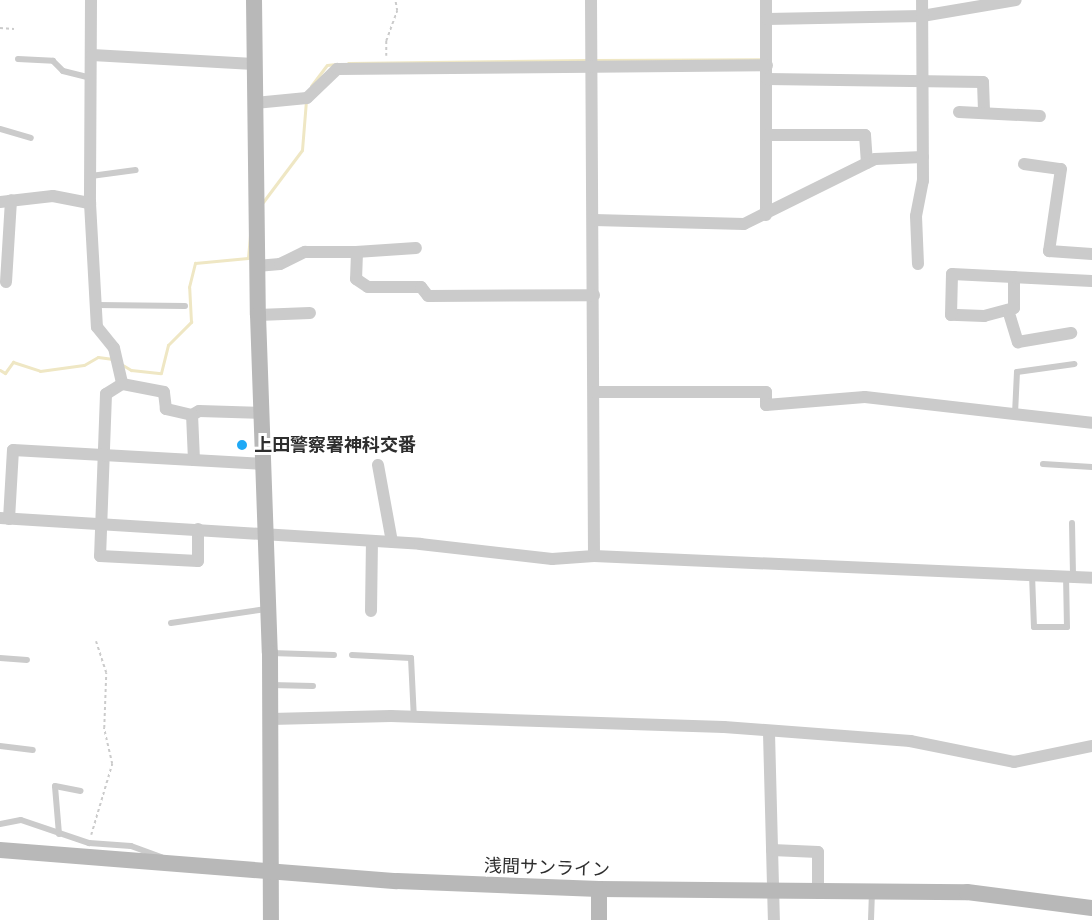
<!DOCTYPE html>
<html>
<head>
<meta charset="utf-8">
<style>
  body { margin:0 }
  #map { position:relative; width:1092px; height:920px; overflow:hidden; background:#fff; font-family:"PT Sans Narrow","Noto Sans JP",sans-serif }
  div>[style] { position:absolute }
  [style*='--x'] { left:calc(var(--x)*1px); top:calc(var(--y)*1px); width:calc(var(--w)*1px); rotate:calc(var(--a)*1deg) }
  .stream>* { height:3px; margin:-1.5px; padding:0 1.5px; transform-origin:1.5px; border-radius:1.5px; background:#efe7c4 }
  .path>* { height:1.5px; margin-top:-0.75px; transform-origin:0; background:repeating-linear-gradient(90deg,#cbcbcb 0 3px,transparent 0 6px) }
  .lane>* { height:6px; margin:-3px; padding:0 3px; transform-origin:3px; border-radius:3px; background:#cbcbcb }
  .street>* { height:12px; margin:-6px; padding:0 6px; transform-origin:6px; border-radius:6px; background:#cbcbcb }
  .secondary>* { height:16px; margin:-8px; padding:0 8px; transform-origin:8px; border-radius:8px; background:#b8b8b8 }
  .dots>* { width:16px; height:16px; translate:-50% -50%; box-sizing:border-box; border:3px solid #fff; border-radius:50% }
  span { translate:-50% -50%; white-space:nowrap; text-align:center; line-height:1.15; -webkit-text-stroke:6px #fff; paint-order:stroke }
  .poi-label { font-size:18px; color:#2e2e2e; font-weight:700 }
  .left { translate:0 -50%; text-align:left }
  .street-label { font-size:18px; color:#2e2e2e }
</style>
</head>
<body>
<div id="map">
  <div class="stream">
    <i style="--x:594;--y:60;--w:167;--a:-0.3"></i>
    <i style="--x:348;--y:63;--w:240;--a:-0.7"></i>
    <i style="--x:311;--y:86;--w:26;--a:-53"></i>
    <i style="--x:327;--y:65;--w:9;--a:-6"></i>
    <i style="--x:263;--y:202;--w:65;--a:-53.1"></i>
    <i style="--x:302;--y:150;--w:50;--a:-85.4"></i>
    <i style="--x:121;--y:364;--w:12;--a:31"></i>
    <i style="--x:131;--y:370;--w:30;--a:6"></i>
    <i style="--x:161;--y:373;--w:29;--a:-76"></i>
    <i style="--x:168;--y:345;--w:33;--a:-45"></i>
    <i style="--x:191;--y:322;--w:35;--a:-93"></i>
    <i style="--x:189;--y:287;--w:25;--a:-76"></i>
    <i style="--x:195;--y:263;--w:53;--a:-5.4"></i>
    <i style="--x:248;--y:258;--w:33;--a:-85"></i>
    <i style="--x:0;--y:370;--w:6;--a:31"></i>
    <i style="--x:5;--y:373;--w:14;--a:-54"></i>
    <i style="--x:13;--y:362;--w:28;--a:18"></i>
    <i style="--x:40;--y:371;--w:44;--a:-7.8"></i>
    <i style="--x:84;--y:365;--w:16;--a:-30"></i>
    <i style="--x:98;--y:357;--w:15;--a:8"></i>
  </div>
  <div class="path">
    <i style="--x:0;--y:28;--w:14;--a:4"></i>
    <i style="--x:386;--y:56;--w:15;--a:-90"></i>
    <i style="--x:386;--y:41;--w:32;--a:-70"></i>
    <i style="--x:397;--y:11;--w:11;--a:-100"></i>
    <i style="--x:91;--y:835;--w:74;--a:-73.5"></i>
    <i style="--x:112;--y:764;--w:37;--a:-103"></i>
    <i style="--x:104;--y:728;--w:55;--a:-87.9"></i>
    <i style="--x:106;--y:673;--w:33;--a:-108"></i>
  </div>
  <div class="lane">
    <i style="--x:18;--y:59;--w:35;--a:3"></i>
    <i style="--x:53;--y:61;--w:14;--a:45"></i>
    <i style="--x:63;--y:71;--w:30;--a:14"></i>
    <i style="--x:0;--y:129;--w:32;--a:16"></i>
    <i style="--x:91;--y:176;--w:45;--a:-7.6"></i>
    <i style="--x:97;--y:305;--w:88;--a:0.7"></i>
    <i style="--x:1015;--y:414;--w:42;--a:-87.3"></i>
    <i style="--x:1017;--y:372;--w:58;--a:-8"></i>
    <i style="--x:1043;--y:464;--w:49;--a:3.5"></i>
    <i style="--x:1072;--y:523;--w:53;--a:88.9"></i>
    <i style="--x:1032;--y:575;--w:52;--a:87.8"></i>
    <i style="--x:1034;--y:627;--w:33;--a:0"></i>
    <i style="--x:1067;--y:627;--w:51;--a:-91.1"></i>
    <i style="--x:171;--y:623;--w:96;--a:-8.4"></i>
    <i style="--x:271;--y:653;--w:63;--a:1.8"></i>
    <i style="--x:352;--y:655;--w:59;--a:2.9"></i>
    <i style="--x:411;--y:658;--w:61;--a:87.2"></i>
    <i style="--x:0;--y:658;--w:27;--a:4"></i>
    <i style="--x:271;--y:685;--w:42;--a:1.4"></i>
    <i style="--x:0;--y:746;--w:33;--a:7"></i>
    <i style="--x:0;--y:824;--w:21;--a:-11"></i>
    <i style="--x:21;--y:820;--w:72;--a:18.7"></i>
    <i style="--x:89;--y:843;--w:42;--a:4.1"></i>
    <i style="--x:131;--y:846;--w:32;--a:20"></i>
    <i style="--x:59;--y:834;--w:48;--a:-94.8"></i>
    <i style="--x:55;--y:786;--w:26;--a:11"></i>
    <i style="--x:871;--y:920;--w:28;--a:-88"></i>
  </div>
  <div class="street">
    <i style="--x:91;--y:0;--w:203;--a:90.3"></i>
    <i style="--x:90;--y:203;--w:124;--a:86.8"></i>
    <i style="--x:97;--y:327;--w:27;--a:51"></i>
    <i style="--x:114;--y:348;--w:37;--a:77"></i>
    <i style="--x:591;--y:0;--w:556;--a:89.69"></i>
    <i style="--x:766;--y:0;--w:215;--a:90"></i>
    <i style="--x:767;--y:19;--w:155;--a:-1.1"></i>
    <i style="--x:922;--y:16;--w:95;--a:-9.7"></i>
    <i style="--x:92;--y:55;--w:162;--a:3.2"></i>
    <i style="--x:767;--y:79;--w:216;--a:0.8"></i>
    <i style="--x:983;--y:82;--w:31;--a:88"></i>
    <i style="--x:255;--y:103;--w:52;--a:-5.5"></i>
    <i style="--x:307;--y:98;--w:42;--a:-44"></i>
    <i style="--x:337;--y:69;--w:430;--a:-0.5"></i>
    <i style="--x:959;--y:112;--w:81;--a:2.8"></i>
    <i style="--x:767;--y:135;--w:98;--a:0"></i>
    <i style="--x:865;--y:135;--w:28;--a:86"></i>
    <i style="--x:1024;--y:164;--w:37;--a:8"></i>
    <i style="--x:1061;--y:169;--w:83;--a:98.3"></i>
    <i style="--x:1049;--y:251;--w:43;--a:4"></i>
    <i style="--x:0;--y:202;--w:53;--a:-6.5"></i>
    <i style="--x:53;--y:196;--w:38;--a:11"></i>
    <i style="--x:594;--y:220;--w:150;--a:1.5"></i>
    <i style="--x:744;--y:224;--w:146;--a:-26.4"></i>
    <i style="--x:875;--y:159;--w:48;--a:-2.4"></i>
    <i style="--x:356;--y:252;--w:60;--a:-3.8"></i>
    <i style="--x:918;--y:264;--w:48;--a:-92.4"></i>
    <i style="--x:916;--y:216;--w:36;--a:-79"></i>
    <i style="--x:923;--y:181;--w:181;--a:-90.3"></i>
    <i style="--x:257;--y:266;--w:23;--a:-5"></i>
    <i style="--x:280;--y:264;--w:28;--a:-26"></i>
    <i style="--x:305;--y:252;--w:52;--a:0"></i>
    <i style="--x:357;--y:252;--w:27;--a:92"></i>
    <i style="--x:356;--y:279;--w:14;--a:34"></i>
    <i style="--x:368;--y:287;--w:53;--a:0"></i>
    <i style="--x:421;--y:287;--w:11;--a:52"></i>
    <i style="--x:428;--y:296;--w:166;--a:-0.3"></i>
    <i style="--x:1014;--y:277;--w:31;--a:90"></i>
    <i style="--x:1014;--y:308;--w:31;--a:165"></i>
    <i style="--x:984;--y:316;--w:33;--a:-178"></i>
    <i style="--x:951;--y:315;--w:41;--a:-88.6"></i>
    <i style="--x:952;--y:274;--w:140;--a:2.9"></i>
    <i style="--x:6;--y:282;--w:82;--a:-86.5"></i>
    <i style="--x:1008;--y:310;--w:34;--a:73"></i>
    <i style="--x:1018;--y:342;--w:54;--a:-9.6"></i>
    <i style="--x:258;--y:315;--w:52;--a:-2.2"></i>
    <i style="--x:594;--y:392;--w:172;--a:0"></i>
    <i style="--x:766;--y:392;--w:13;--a:90"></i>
    <i style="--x:766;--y:405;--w:99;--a:-4.6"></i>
    <i style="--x:865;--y:397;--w:228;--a:6.5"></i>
    <i style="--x:192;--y:415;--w:8;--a:-30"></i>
    <i style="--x:199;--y:411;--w:62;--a:1.8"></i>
    <i style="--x:194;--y:460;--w:45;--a:-92.5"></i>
    <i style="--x:192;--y:415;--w:27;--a:-167"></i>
    <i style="--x:166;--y:409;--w:17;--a:-97"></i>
    <i style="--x:164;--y:392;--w:43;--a:-169.2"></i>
    <i style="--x:122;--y:384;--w:19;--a:148"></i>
    <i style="--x:106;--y:394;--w:162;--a:92.1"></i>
    <i style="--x:100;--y:556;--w:98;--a:2.9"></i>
    <i style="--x:198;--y:561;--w:32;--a:-90"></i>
    <i style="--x:378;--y:465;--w:78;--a:79.7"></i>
    <i style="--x:0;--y:518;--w:421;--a:3.5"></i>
    <i style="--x:420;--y:544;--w:133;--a:6.5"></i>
    <i style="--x:552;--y:559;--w:42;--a:-4.1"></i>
    <i style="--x:594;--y:556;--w:498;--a:2.5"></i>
    <i style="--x:9;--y:519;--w:69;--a:-86.7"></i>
    <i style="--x:13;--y:450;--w:250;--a:3.2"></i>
    <i style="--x:371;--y:611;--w:70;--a:-89.2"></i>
    <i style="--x:271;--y:719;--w:120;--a:-1.4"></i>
    <i style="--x:391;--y:716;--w:333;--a:1.9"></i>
    <i style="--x:724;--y:727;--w:187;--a:4.3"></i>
    <i style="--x:910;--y:741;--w:106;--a:11.4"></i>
    <i style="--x:1014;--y:762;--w:80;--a:-11.6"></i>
    <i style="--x:769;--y:733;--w:187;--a:88.5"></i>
    <i style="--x:772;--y:850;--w:46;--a:2.5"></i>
    <i style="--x:818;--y:852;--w:39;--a:90"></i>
  </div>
  <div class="secondary">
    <i style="--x:254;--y:0;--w:315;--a:89.3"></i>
    <i style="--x:258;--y:315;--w:338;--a:88"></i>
    <i style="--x:270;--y:653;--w:267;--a:89.8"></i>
    <i style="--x:0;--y:850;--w:398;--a:4.5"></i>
    <i style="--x:397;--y:881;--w:202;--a:2.3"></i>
    <i style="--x:599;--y:889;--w:368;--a:0.5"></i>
    <i style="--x:967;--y:892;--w:126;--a:7.3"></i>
    <i style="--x:599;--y:920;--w:31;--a:-90"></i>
  </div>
  <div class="dots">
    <i style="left:242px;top:445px;background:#1fa9f6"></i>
  </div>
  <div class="poi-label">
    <span class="left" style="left:254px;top:445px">上田警察署神科交番</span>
  </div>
  <div class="street-label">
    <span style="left:547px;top:868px;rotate:2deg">浅間サンライン</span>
  </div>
</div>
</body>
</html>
